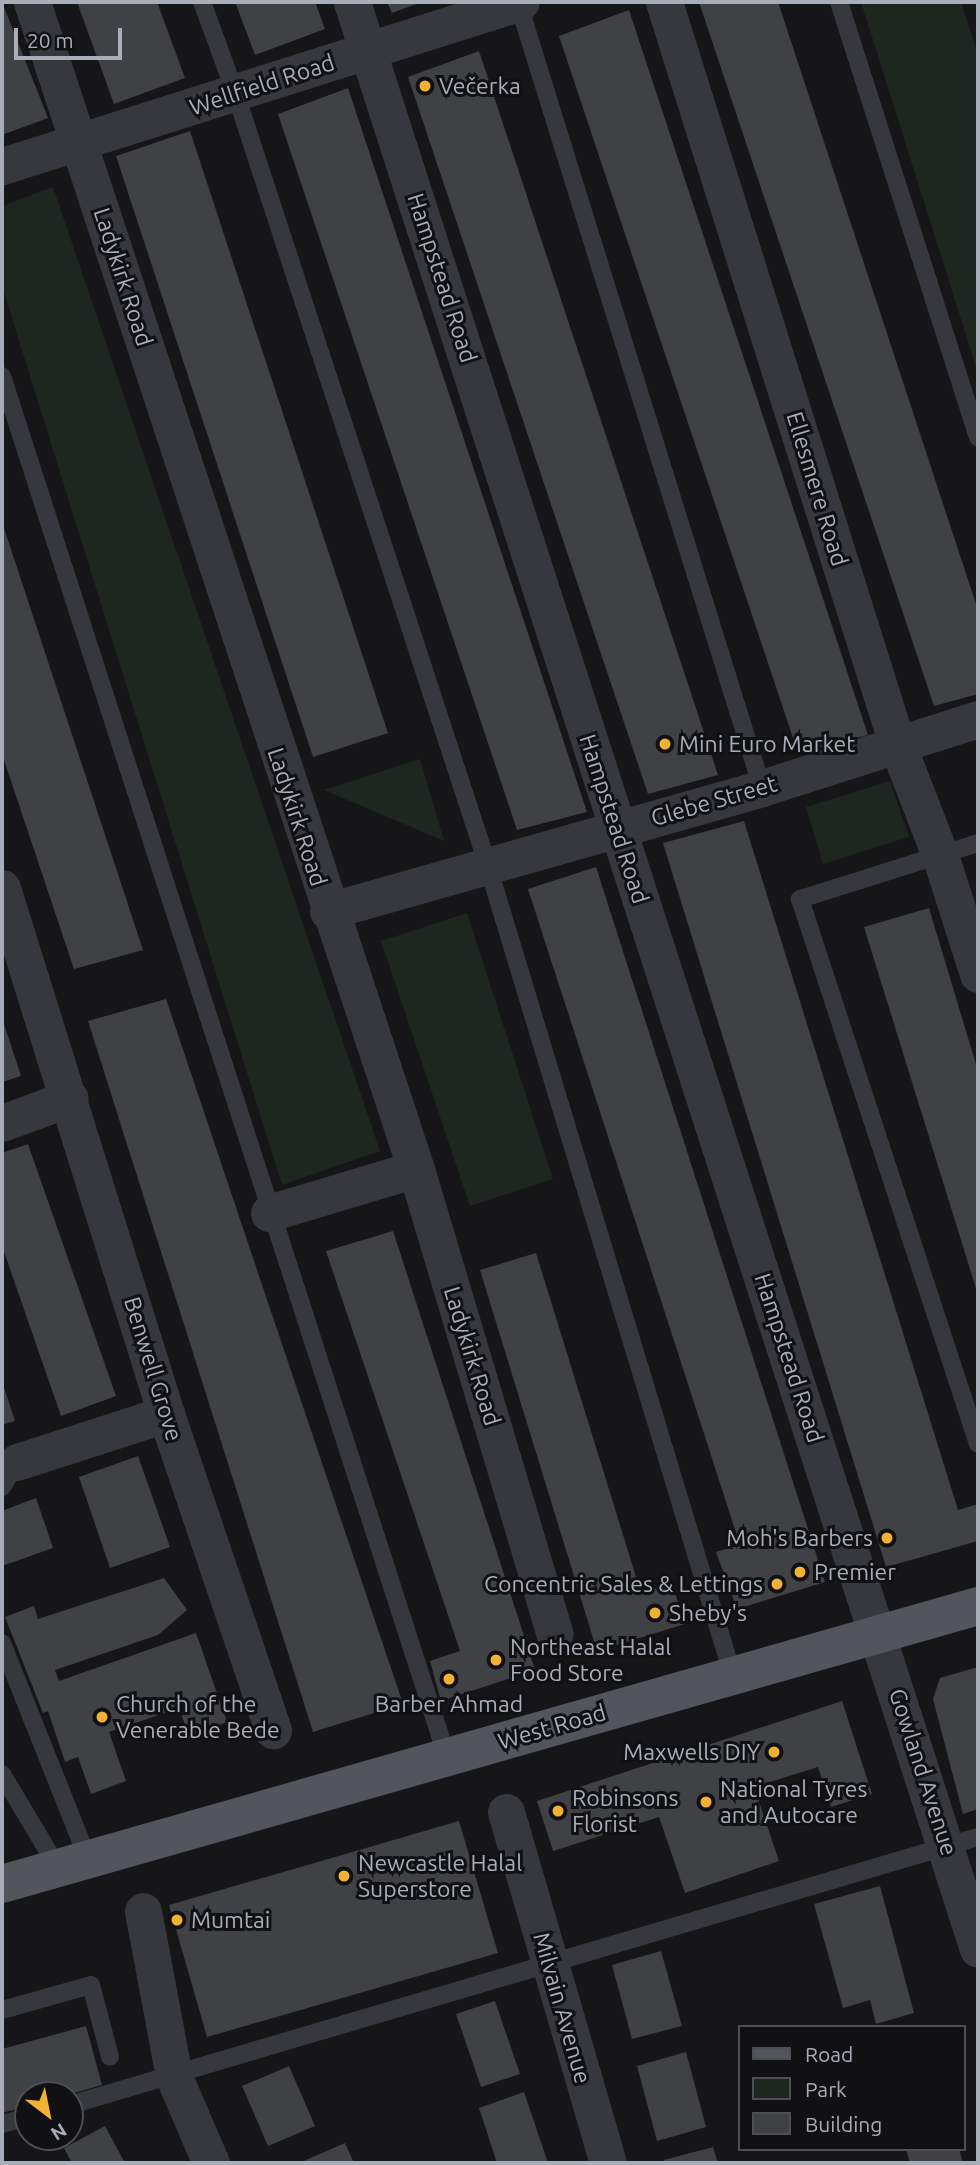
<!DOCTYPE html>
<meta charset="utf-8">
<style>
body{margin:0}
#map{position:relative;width:980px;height:2165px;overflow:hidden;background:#161618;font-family:Ubuntu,sans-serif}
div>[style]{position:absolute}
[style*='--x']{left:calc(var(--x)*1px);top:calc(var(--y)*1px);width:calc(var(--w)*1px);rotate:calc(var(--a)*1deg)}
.green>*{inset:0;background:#1e261f}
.building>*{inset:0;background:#404145}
.service>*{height:18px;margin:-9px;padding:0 9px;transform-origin:9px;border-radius:9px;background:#37383d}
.minor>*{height:37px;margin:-18.5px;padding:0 18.5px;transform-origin:18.5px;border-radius:18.5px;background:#37383d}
.primary>*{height:38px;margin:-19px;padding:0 19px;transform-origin:19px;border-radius:19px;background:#53555c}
.dots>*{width:19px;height:19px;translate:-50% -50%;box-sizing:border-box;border:4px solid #111113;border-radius:50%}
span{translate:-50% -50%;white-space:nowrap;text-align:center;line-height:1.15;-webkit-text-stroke:6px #111113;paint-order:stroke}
.street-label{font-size:23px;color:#a8adb8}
.poi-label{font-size:23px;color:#a8adb8}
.left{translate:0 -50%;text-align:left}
.right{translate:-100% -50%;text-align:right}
.frame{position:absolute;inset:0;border:4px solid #a8adb8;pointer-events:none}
.legend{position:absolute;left:738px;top:2025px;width:228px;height:126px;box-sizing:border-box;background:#111113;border:2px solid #4d4f55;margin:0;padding:9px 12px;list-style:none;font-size:21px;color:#a8adb8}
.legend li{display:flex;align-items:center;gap:14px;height:35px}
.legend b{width:35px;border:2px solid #4d4f55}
.north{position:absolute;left:14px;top:2081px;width:70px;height:70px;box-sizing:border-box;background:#111113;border:2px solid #4d4f55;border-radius:50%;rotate:148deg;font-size:19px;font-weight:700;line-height:28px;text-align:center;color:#a8adb8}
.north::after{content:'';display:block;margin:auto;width:24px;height:32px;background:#f2b134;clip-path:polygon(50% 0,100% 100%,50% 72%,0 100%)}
.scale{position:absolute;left:14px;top:28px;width:108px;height:32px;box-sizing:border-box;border:4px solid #a8adb8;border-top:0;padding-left:9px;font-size:21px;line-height:24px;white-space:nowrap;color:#a8adb8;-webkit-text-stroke:5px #111113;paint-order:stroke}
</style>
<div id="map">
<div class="green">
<div style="clip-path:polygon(861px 2px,961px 2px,978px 55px,978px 373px)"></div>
<div style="clip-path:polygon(53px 187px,380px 1151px,282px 1185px,2px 286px,2px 206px)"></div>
<div style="clip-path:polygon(420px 759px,444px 841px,324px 790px)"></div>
<div style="clip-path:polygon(890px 781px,909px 837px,823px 864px,806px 807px)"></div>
<div style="clip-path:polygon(467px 913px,553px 1179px,470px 1206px,381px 941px)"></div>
</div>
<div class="building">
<div style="clip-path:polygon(2px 2px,48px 118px,2px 135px)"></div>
<div style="clip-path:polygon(77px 2px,157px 2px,185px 78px,114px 104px)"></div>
<div style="clip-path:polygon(235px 2px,315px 2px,325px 29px,255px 55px)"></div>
<div style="clip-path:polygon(387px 2px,422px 2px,392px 13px)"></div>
<div style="clip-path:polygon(699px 2px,778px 2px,978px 610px,978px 694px,934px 706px)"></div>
<div style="clip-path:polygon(629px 10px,868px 735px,798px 753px,559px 36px)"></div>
<div style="clip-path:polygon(479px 51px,718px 775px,648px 794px,408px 77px)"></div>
<div style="clip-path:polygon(348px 88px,587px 812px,517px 830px,278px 114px)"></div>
<div style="clip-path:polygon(190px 131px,388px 733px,313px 757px,116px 156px)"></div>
<div style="clip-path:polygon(2px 522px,143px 950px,74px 969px,2px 754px)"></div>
<div style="clip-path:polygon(744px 821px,958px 1510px,978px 1504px,978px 1541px,886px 1567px,663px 843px)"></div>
<div style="clip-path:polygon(596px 867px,825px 1582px,737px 1609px,716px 1552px,740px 1545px,528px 889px)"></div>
<div style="clip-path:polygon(929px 908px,978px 1071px,978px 1295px,864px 927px)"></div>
<div style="clip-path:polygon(166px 999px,403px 1704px,313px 1732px,88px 1021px)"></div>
<div style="clip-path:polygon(4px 1024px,21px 1076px,2px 1082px,2px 1025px)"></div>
<div style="clip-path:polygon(28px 1144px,116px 1396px,61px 1416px,2px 1246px,2px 1153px)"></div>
<div style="clip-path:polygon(393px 1231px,535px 1670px,441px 1701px,430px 1661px,460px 1651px,326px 1251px)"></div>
<div style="clip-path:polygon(536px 1253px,641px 1593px,672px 1584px,685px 1624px,597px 1651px,480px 1270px)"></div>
<div style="clip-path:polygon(2px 1381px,15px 1421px,2px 1425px)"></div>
<div style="clip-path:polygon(138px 1456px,170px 1547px,110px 1568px,79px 1477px)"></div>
<div style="clip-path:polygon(36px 1498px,53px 1548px,2px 1566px,2px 1511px)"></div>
<div style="clip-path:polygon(164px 1578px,187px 1610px,158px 1635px,55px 1670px,59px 1681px,196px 1633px,227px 1722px,189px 1736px,179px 1708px,109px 1732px,126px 1781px,91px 1794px,78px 1757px,65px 1762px,48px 1711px,43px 1713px,5px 1617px,34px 1606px,38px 1619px)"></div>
<div style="clip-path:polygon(978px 1667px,978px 1809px,963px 1814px,933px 1699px,940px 1678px)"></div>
<div style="clip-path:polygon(842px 1701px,872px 1794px,831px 1807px,818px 1767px,754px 1787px,779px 1861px,685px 1893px,659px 1817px,553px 1851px,537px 1801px)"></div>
<div style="clip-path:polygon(459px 1821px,498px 1953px,207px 2037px,169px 1905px)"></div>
<div style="clip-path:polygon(880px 1886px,914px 2013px,876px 2024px,870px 2000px,843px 2008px,814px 1904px)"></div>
<div style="clip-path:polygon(661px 1951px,682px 2026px,632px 2039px,612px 1965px)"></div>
<div style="clip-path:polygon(495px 2001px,520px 2074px,481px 2087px,456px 2014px)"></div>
<div style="clip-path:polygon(86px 2026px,102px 2085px,67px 2095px,28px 2095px,28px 2106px,2px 2113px,2px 2049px)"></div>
<div style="clip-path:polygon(686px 2052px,706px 2127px,657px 2141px,637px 2066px)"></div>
<div style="clip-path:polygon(289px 2066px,315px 2126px,268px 2146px,242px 2086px)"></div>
<div style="clip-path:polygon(524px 2092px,548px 2163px,497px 2163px,479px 2108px)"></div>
<div style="clip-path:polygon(105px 2126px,125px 2163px,72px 2163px,64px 2148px)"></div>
<div style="clip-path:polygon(345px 2143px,354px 2163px,299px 2163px)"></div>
<div style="clip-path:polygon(713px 2147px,718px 2163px,665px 2163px,664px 2160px)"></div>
<div style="clip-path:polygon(906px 2149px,959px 2149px,963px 2163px,910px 2163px)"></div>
</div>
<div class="service">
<div style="--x:202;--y:2;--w:99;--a:69.9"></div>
<div style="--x:236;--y:95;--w:808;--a:71.9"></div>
<div style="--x:487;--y:863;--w:849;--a:73.17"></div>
<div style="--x:518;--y:2;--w:823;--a:72.75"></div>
<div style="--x:839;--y:2;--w:457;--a:72.3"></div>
<div style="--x:2;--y:376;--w:1451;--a:72.14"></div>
<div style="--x:978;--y:843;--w:187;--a:162.5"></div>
<div style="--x:800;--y:899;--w:573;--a:71.91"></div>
<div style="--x:2;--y:1487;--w:29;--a:-59"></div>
<div style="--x:17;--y:1462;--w:6;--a:-162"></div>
<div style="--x:2;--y:1643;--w:232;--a:68.3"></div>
<div style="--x:2;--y:1774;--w:109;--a:59.2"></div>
<div style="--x:2;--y:2010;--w:92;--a:-15.7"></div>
<div style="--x:91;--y:1985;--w:74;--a:75.2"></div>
<div style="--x:70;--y:2105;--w:947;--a:-16.44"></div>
<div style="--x:2;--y:2124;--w:27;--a:-15"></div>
</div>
<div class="minor">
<div style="--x:32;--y:2;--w:1229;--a:71.79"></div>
<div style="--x:416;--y:1169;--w:485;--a:73.4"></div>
<div style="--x:352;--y:2;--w:2045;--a:72.18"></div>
<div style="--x:664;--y:2;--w:778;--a:72.57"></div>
<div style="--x:897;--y:744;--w:119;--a:68.8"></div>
<div style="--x:940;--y:855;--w:125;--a:72.3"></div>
<div style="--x:2;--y:166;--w:544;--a:-17.54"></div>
<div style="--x:2;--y:888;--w:551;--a:72.68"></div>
<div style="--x:166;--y:1414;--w:334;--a:71.3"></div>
<div style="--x:328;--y:911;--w:451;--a:-15.8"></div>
<div style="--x:762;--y:788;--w:227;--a:-17.7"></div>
<div style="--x:2;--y:1123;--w:72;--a:-20.2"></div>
<div style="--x:269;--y:1213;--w:153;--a:-16.7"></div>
<div style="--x:17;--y:1462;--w:157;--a:-17.9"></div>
<div style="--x:506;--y:1812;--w:366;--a:73.8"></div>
<div style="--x:143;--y:1911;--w:169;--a:79.4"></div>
<div style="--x:174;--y:2077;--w:94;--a:66.7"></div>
</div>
<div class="primary">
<div style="--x:2;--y:1884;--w:1015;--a:-15.9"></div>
</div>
<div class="dots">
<div style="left:425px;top:86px;background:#f2b134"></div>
<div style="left:665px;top:744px;background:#f2b134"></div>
<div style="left:887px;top:1538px;background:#f2b134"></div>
<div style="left:800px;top:1572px;background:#f2b134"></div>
<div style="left:777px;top:1584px;background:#f2b134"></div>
<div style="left:655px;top:1613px;background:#f2b134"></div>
<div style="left:496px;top:1660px;background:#f2b134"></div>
<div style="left:449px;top:1679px;background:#f2b134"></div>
<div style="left:102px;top:1717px;background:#f2b134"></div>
<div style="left:774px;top:1752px;background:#f2b134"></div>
<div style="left:706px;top:1802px;background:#f2b134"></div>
<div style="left:558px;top:1811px;background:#f2b134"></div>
<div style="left:344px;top:1876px;background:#f2b134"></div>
<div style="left:177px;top:1920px;background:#f2b134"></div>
</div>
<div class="street-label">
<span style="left:262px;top:85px;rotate:-18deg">Wellfield Road</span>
<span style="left:123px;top:277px;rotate:72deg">Ladykirk Road</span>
<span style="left:442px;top:278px;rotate:72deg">Hampstead Road</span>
<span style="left:817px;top:489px;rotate:73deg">Ellesmere Road</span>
<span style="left:714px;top:801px;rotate:-16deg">Glebe Street</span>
<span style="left:297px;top:817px;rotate:72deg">Ladykirk Road</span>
<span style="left:614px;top:819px;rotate:72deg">Hampstead Road</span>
<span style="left:472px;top:1356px;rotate:73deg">Ladykirk Road</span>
<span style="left:789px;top:1358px;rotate:72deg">Hampstead Road</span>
<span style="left:153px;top:1369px;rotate:73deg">Benwell Grove</span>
<span style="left:552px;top:1727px;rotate:-16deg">West Road</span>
<span style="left:923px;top:1772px;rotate:72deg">Gowland Avenue</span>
<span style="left:562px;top:2008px;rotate:74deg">Milvain Avenue</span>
</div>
<div class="poi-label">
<span class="left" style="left:439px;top:86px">Večerka</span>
<span class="left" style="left:679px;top:744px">Mini Euro Market</span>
<span class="right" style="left:873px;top:1538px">Moh's Barbers</span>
<span class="left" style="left:814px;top:1572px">Premier</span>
<span class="right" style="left:763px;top:1584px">Concentric Sales &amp; Lettings</span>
<span class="left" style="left:669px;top:1613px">Sheby's</span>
<span class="left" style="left:510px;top:1660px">Northeast Halal<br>Food Store</span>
<span class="left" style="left:116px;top:1717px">Church of the<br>Venerable Bede</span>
<span style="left:449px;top:1704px">Barber Ahmad</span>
<span class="right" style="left:760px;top:1752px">Maxwells DIY</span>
<span class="left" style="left:720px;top:1802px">National Tyres<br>and Autocare</span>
<span class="left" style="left:572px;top:1811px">Robinsons<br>Florist</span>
<span class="left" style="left:358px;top:1876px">Newcastle Halal<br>Superstore</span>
<span class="left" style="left:191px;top:1920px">Mumtai</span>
</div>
<div class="frame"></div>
<ul class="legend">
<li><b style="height:9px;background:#53555c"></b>Road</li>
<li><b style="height:19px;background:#1e261f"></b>Park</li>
<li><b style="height:19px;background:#404145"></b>Building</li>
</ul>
<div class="north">N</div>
<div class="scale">20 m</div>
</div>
